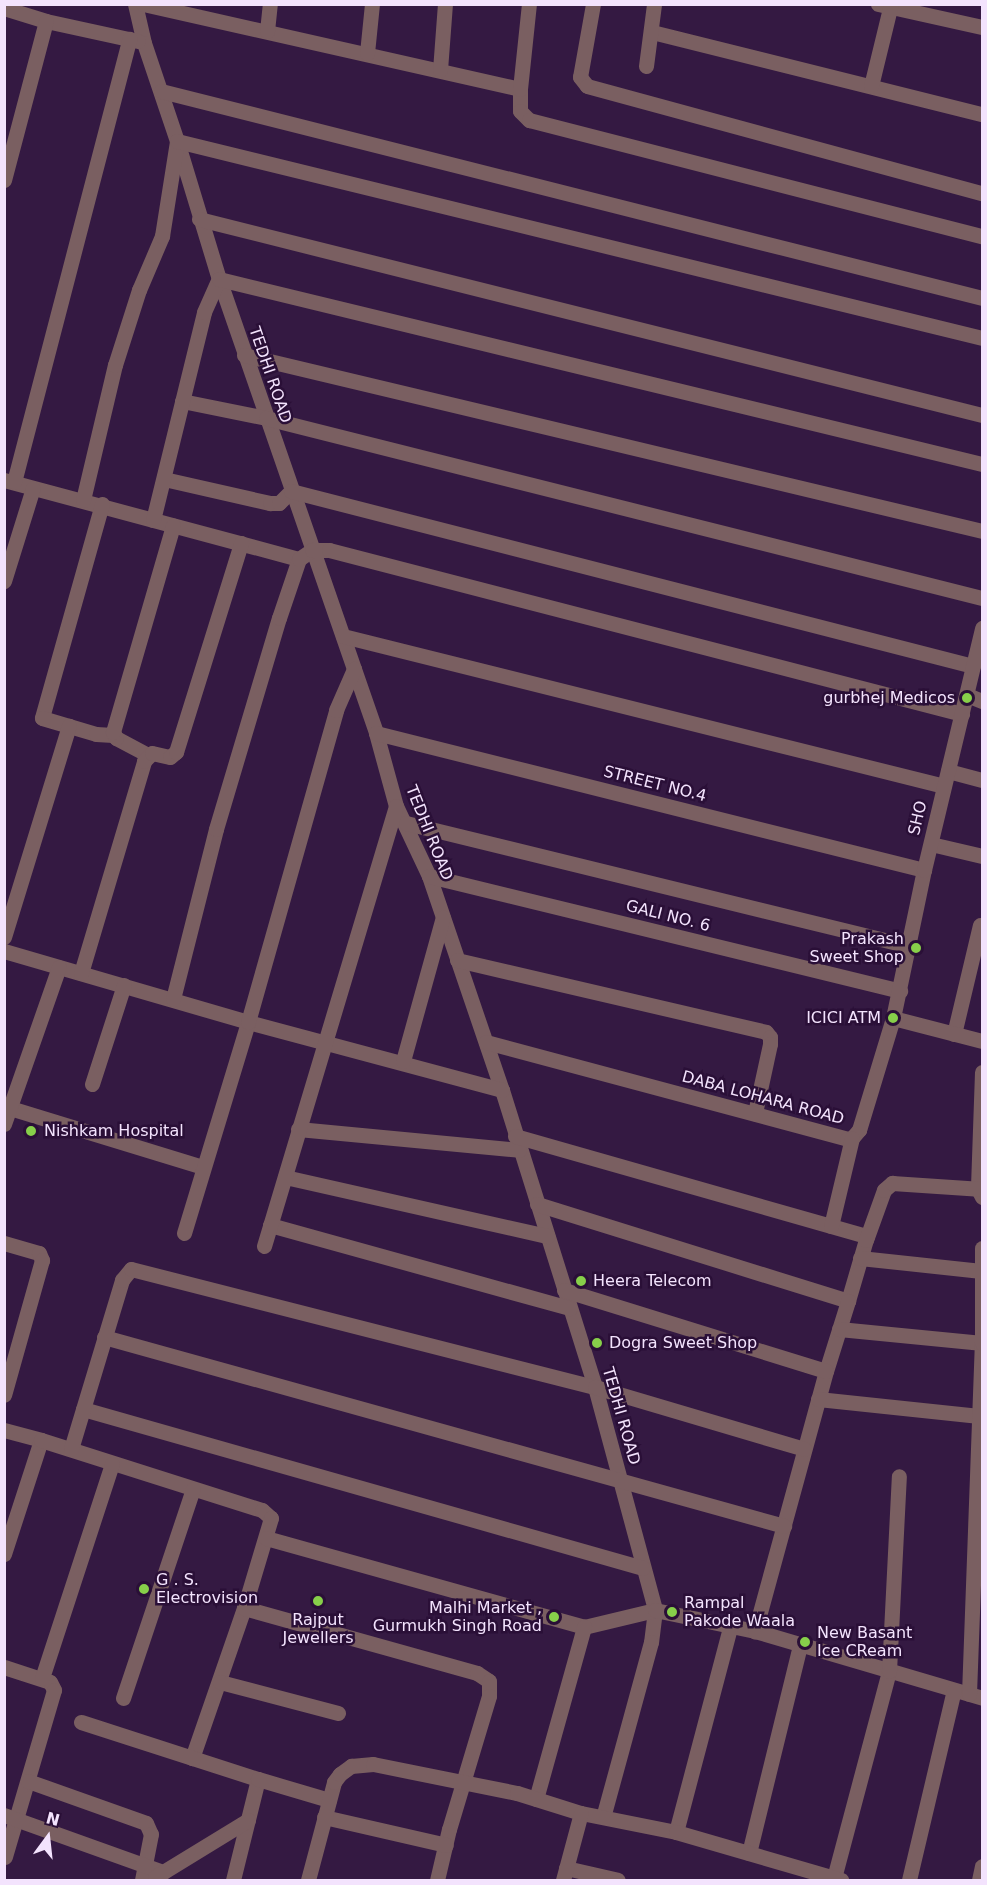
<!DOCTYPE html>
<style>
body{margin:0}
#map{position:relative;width:987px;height:1885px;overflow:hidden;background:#341942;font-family:"DejaVu Sans",sans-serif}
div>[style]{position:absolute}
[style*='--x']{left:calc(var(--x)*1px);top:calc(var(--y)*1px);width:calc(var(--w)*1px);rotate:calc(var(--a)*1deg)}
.minor>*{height:15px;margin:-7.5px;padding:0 7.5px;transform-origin:7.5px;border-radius:7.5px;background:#7a5f61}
.dots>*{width:16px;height:16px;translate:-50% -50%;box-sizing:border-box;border:3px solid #2a0f37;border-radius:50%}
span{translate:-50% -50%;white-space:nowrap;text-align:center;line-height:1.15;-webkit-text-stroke:5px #2a0f37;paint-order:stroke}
.street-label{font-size:16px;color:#f3e3fd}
.poi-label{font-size:16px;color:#f3e3fd}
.right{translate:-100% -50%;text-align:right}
.left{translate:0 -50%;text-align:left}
.frame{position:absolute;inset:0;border:6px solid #f3e3fd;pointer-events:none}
.north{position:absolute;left:18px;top:1807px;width:60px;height:60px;-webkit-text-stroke:4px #2a0f37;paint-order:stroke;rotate:15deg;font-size:16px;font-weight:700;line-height:24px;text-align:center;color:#f3e3fd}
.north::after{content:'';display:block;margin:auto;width:21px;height:27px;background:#f3e3fd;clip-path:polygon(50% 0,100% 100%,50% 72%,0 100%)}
</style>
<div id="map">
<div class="minor">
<div style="--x:135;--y:4;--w:40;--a:77"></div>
<div style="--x:144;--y:43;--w:103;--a:71.4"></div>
<div style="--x:177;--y:141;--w:144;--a:73.1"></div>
<div style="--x:219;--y:279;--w:480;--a:70.9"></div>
<div style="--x:376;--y:733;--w:76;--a:74.7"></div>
<div style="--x:396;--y:806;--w:77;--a:64.8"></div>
<div style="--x:429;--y:876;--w:226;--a:71.2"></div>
<div style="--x:502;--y:1090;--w:311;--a:72.6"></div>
<div style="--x:595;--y:1387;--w:231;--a:74.9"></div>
<div style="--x:655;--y:1610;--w:32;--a:97"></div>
<div style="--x:651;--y:1642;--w:181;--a:105.3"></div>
<div style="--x:143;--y:4;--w:386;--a:12.7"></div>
<div style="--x:520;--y:89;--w:22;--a:90"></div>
<div style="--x:520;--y:111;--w:13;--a:45"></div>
<div style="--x:529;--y:120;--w:468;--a:14.4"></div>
<div style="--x:593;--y:4;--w:74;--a:100.1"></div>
<div style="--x:580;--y:77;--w:11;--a:52"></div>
<div style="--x:587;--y:86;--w:409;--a:15.2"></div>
<div style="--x:878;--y:4;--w:107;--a:12.5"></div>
<div style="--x:4;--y:8;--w:44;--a:17.2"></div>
<div style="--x:46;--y:21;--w:94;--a:12.3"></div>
<div style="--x:267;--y:31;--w:27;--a:-84"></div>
<div style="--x:652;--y:32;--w:340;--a:14"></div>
<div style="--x:367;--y:53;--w:49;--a:-84.2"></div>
<div style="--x:646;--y:66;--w:63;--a:-82.6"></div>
<div style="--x:440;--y:70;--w:66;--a:-85.7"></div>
<div style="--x:871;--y:86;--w:84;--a:-76.3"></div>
<div style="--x:520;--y:89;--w:85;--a:-84"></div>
<div style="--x:161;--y:91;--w:847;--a:14.15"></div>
<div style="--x:4;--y:180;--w:164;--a:-75.2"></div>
<div style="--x:199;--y:219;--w:807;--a:14.05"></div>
<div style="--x:244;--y:355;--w:759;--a:13.41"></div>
<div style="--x:182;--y:401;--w:86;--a:11.4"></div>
<div style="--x:266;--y:418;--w:738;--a:14.11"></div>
<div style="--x:164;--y:479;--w:109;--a:12.8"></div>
<div style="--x:270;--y:503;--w:9;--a:0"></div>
<div style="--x:279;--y:503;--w:17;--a:-45"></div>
<div style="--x:291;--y:491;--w:704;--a:14.39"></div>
<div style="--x:4;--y:480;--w:305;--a:15"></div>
<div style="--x:14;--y:482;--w:458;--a:-75.4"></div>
<div style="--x:83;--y:500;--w:139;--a:-76.7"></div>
<div style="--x:115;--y:365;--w:79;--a:-72.3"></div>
<div style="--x:139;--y:290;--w:59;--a:-66.9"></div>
<div style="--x:162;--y:236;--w:96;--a:-81"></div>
<div style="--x:177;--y:141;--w:829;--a:13.75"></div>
<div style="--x:102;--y:504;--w:222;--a:105.7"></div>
<div style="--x:42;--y:718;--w:56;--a:16.5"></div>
<div style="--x:96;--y:734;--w:17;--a:3"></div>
<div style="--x:153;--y:520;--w:214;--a:-76.2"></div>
<div style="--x:204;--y:312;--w:36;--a:-66"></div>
<div style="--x:219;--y:279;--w:785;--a:13.63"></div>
<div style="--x:4;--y:581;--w:97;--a:-72.7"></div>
<div style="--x:343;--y:636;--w:619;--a:14.01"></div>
<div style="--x:967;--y:695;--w:16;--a:22"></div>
<div style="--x:376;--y:733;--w:565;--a:14.04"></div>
<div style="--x:148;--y:755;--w:36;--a:-152"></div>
<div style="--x:116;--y:738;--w:7;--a:-117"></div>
<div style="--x:113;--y:732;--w:215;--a:-73.8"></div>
<div style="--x:948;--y:771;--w:35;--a:15"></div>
<div style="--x:406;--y:823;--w:518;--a:13.74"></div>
<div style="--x:931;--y:844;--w:52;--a:13.2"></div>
<div style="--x:429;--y:876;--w:485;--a:13.7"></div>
<div style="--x:4;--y:937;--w:221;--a:-72.9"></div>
<div style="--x:4;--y:951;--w:254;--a:16.2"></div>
<div style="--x:248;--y:1022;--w:263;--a:15"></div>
<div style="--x:457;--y:960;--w:317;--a:13.1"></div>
<div style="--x:766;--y:1032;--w:6;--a:51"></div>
<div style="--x:770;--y:1037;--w:7;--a:90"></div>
<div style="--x:770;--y:1044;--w:71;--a:102.3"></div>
<div style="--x:81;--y:973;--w:221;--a:-73.4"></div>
<div style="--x:144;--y:761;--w:11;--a:-45"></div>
<div style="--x:152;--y:753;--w:18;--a:13"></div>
<div style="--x:170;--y:757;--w:8;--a:-40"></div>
<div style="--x:176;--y:752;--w:219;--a:-72.7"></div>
<div style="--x:173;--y:999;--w:175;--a:-75.8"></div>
<div style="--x:216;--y:829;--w:220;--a:-73.4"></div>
<div style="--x:279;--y:618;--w:62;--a:-71.3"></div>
<div style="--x:299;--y:559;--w:16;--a:-35"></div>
<div style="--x:312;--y:550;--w:17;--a:0"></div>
<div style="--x:329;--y:550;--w:654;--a:14.53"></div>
<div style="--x:893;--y:1018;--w:151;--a:-78.2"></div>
<div style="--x:924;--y:870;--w:249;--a:-76.5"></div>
<div style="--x:954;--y:1034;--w:112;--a:-76.6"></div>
<div style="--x:486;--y:1042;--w:374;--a:15"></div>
<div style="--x:847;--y:1139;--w:5;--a:-11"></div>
<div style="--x:852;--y:1138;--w:11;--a:-49"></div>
<div style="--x:859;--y:1130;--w:117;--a:-73.1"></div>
<div style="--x:893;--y:1018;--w:92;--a:14.5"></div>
<div style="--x:403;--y:1061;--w:149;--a:-74.5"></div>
<div style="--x:982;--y:1072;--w:117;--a:92"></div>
<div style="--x:978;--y:1189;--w:9;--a:63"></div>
<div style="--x:92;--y:1084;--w:104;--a:-72.1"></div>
<div style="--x:10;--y:1108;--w:202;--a:17"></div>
<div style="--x:4;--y:1124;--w:166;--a:-70.7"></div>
<div style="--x:298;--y:1129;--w:222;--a:5.4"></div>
<div style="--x:515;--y:1136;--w:366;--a:15.9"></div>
<div style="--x:867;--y:1236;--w:68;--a:106.3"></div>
<div style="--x:285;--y:1177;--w:269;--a:12.7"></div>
<div style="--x:537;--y:1204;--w:326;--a:17.3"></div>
<div style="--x:848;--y:1301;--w:73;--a:107.4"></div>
<div style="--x:826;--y:1371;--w:270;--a:105.3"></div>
<div style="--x:270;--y:1225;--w:311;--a:15.5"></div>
<div style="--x:831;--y:1226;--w:90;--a:-76.6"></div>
<div style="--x:184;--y:1233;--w:220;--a:-73.1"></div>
<div style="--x:248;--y:1022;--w:324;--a:-74.2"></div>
<div style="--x:336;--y:710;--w:45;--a:-66.3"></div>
<div style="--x:866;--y:1240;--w:53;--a:-70.2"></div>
<div style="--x:884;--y:1190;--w:11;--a:-41"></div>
<div style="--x:892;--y:1183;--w:90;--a:3.8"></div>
<div style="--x:4;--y:1243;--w:36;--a:16"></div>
<div style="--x:39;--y:1253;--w:8;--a:67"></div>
<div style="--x:42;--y:1260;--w:140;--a:105.7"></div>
<div style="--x:264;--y:1246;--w:459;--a:-73.3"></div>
<div style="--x:860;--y:1258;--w:122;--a:6.1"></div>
<div style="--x:564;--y:1290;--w:274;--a:17.2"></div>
<div style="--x:839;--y:1329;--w:144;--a:5.6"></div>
<div style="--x:104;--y:1337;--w:706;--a:15.53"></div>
<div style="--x:818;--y:1399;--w:162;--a:6"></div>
<div style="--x:83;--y:1409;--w:582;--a:15.85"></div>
<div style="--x:4;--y:1430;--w:38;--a:15"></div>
<div style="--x:41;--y:1440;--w:120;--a:108"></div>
<div style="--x:41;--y:1440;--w:232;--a:17.6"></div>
<div style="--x:262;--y:1510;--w:12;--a:42"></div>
<div style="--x:271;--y:1518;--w:94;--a:106.7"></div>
<div style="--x:244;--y:1608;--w:159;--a:109.1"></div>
<div style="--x:71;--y:1449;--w:177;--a:-73.2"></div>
<div style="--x:122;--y:1280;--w:14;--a:-51"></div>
<div style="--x:131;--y:1269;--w:479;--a:14.3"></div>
<div style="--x:595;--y:1387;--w:218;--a:16.5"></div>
<div style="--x:266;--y:1538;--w:330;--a:15.6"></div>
<div style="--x:584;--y:1627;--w:73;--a:-13.5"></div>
<div style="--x:655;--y:1610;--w:102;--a:11.9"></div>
<div style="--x:755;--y:1631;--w:237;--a:16.4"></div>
<div style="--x:244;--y:1608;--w:242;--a:15.6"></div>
<div style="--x:477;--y:1673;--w:14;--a:34"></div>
<div style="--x:489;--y:1681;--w:15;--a:90"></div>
<div style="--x:489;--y:1696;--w:139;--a:106.7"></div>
<div style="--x:449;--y:1829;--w:52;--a:103.2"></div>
<div style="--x:4;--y:1667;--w:48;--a:18.1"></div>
<div style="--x:50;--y:1682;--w:9;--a:63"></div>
<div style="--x:54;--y:1690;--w:174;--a:106.4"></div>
<div style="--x:42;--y:1678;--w:225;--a:-71.9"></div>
<div style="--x:220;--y:1682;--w:122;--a:14.7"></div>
<div style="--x:969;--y:1694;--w:351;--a:-87.9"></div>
<div style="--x:982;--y:1343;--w:95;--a:-90"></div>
<div style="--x:123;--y:1698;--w:220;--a:-71.5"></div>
<div style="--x:81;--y:1722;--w:186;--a:17.9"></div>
<div style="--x:258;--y:1779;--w:104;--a:103.9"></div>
<div style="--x:258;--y:1779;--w:74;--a:16.5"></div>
<div style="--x:28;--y:1781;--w:125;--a:19.6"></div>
<div style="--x:146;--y:1823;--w:12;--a:66"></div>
<div style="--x:151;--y:1834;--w:47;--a:101.1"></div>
<div style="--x:536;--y:1799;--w:179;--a:-74.4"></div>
<div style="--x:4;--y:1815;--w:169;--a:19.7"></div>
<div style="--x:324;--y:1817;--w:125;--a:12.9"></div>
<div style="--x:676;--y:1832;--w:212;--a:-75.2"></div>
<div style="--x:749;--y:1853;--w:213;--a:-76.2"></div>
<div style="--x:566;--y:1868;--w:53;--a:13"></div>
<div style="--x:155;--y:1877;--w:109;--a:-31.5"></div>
<div style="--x:834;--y:1878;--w:214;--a:-75.1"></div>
<div style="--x:889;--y:1671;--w:195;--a:-87.1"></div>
<div style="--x:308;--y:1880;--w:101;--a:-75.1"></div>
<div style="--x:334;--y:1782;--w:10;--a:-53"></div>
<div style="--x:340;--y:1774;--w:14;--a:-36"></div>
<div style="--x:351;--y:1766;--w:22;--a:-5"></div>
<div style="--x:373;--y:1764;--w:147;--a:11.4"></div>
<div style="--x:517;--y:1793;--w:67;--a:17.4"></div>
<div style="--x:581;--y:1813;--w:97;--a:11.3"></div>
<div style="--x:676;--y:1832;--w:172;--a:16.2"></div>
<div style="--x:563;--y:1880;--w:69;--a:-75"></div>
<div style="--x:909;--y:1880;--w:195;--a:-76.7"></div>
<div style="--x:979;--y:1880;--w:14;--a:-78"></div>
</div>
<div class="dots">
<div style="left:967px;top:698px;background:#87cf4a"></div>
<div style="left:916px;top:948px;background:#87cf4a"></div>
<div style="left:893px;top:1018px;background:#87cf4a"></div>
<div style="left:31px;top:1131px;background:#87cf4a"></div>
<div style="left:581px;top:1281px;background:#87cf4a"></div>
<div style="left:597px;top:1343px;background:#87cf4a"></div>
<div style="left:144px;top:1589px;background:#87cf4a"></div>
<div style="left:318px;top:1601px;background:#87cf4a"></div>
<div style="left:672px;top:1612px;background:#87cf4a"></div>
<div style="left:554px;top:1617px;background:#87cf4a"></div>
<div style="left:805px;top:1642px;background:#87cf4a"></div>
</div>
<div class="street-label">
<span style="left:270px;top:375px;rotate:71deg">TEDHI ROAD</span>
<span style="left:655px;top:784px;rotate:14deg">STREET NO.4</span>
<span style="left:918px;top:818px;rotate:-77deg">SHO</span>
<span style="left:429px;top:833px;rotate:68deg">TEDHI ROAD</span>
<span style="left:668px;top:916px;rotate:14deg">GALI NO. 6</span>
<span style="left:763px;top:1098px;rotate:15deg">DABA LOHARA ROAD</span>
<span style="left:621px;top:1416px;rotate:74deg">TEDHI ROAD</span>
</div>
<div class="poi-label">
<span class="right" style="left:955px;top:698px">gurbhej Medicos</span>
<span class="right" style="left:904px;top:948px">Prakash<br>Sweet Shop</span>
<span class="right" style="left:881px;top:1018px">ICICI ATM</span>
<span class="left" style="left:44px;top:1131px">Nishkam Hospital</span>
<span class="left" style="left:593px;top:1281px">Heera Telecom</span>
<span class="left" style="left:609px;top:1343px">Dogra Sweet Shop</span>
<span class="left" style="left:156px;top:1589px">G . S.<br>Electrovision</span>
<span class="left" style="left:684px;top:1612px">Rampal<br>Pakode Waala</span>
<span class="right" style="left:542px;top:1617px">Malhi Market ,<br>Gurmukh Singh Road</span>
<span style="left:318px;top:1629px">Rajput<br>Jewellers</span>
<span class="left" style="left:817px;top:1642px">New Basant<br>Ice CReam</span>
</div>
<div class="frame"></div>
<div class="north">N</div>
</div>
